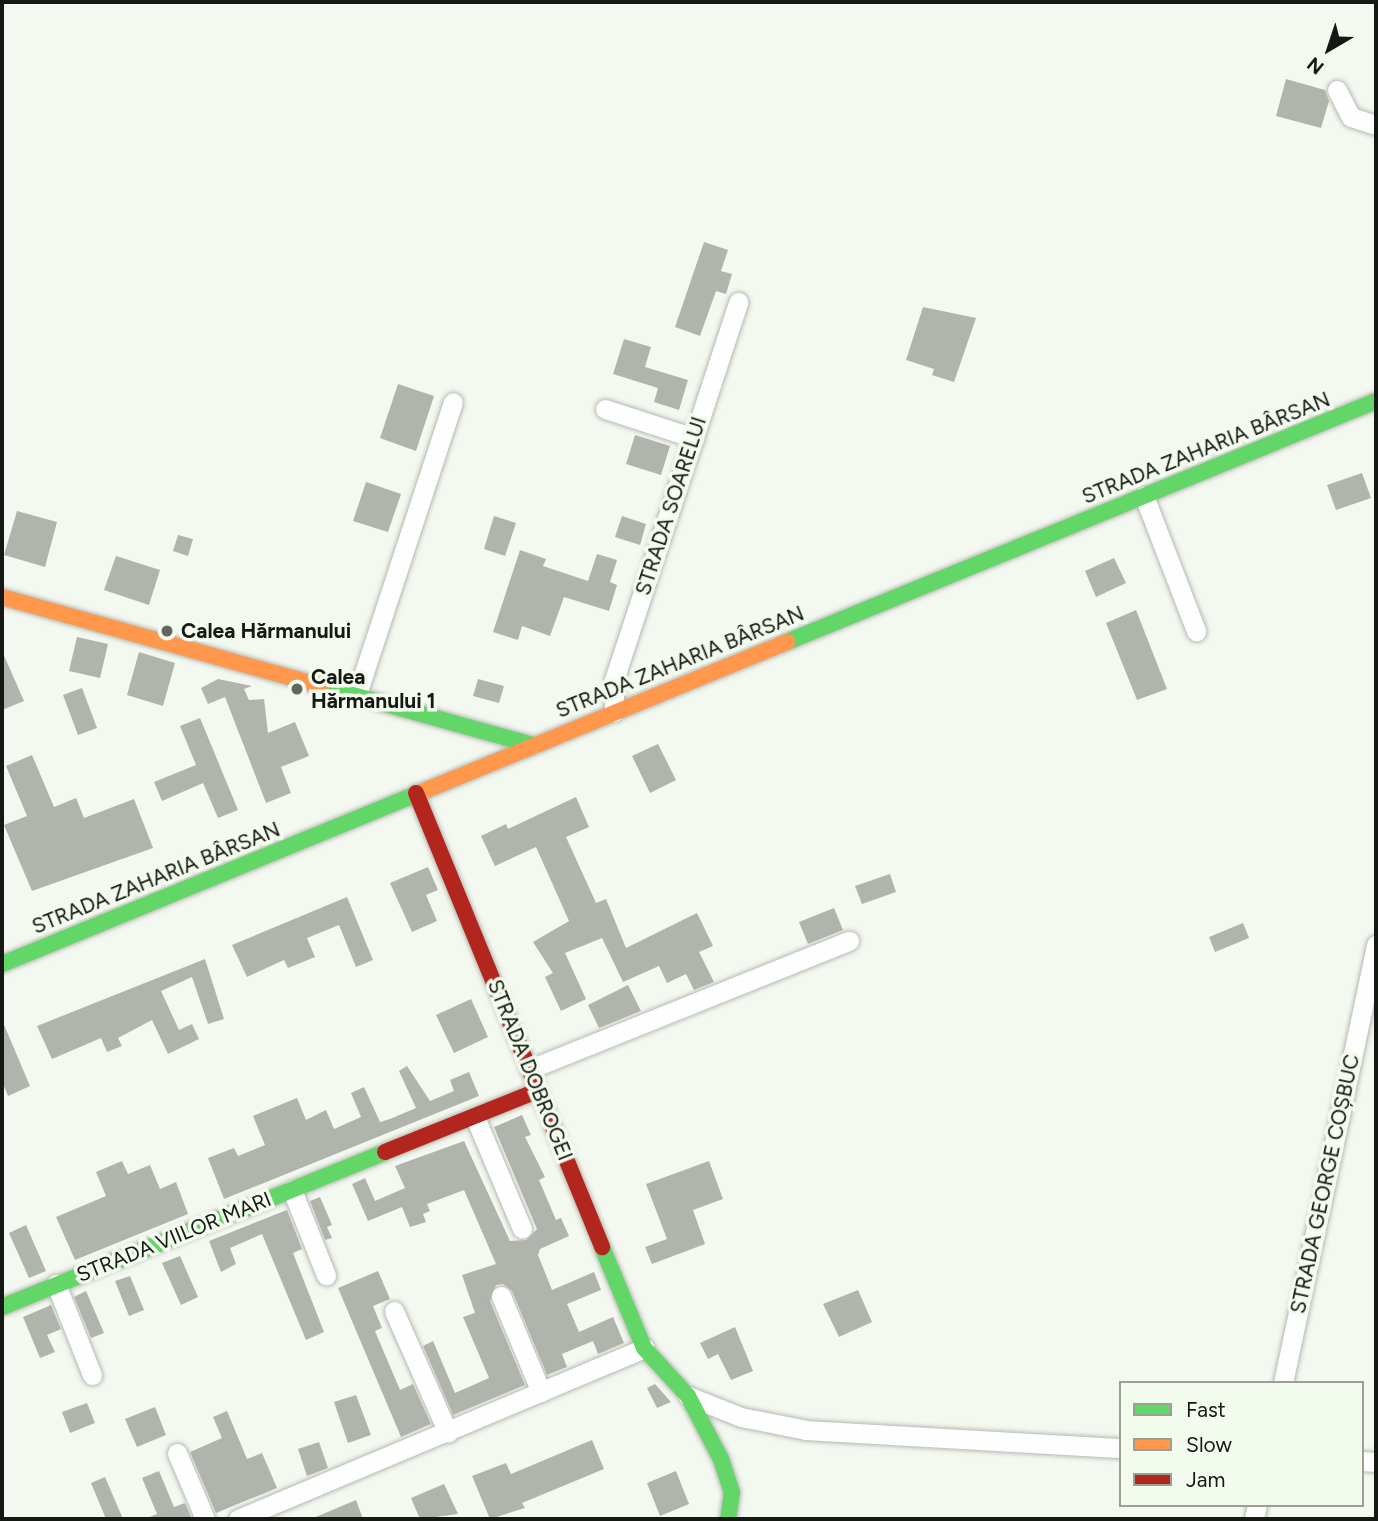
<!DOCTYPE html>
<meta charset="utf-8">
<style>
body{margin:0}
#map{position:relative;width:1378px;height:1521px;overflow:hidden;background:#f3f8f0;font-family:Figtree,sans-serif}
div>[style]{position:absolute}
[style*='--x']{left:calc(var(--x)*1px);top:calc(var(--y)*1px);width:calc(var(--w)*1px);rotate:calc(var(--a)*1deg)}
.building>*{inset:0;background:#b0b4ad}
.roads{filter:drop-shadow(0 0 2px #b5b9b2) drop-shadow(0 0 2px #b5b9b2)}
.street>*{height:19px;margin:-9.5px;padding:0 9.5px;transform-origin:9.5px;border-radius:9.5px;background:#fdfefd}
.fast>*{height:16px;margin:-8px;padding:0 8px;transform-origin:8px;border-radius:8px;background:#63d668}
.slow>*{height:16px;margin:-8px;padding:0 8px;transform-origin:8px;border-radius:8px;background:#ff974d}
.jam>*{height:16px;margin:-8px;padding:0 8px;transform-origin:8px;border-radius:8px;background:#b3261e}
.dots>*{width:19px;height:19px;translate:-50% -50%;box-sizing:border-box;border:4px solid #f2fbed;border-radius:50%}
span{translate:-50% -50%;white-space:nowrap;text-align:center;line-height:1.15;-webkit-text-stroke:7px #f2fbed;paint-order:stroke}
.street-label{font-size:21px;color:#151813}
.poi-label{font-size:21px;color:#151813;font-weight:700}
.left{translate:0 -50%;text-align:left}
.frame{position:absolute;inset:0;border:4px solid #151813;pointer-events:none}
.legend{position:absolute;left:1119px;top:1381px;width:245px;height:126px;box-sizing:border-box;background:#f2fbed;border:2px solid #9aa096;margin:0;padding:9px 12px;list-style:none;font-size:21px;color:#151813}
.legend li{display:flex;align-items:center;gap:14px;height:35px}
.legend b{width:35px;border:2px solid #9aa096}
.north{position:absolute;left:1294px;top:14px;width:70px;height:70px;-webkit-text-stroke:5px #f2fbed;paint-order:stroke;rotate:219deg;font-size:19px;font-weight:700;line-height:28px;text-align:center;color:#151813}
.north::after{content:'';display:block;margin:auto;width:24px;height:32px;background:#151813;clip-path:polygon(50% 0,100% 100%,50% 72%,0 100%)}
</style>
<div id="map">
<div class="building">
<div style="clip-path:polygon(1286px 79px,1325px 90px,1329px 101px,1321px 128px,1276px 116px)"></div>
<div style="clip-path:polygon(704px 242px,728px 250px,721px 271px,732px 274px,726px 294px,716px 291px,700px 336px,675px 327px)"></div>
<div style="clip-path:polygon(923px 307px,976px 318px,954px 382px,932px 375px,934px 369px,906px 360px)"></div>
<div style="clip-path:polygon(624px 339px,651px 347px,645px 367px,688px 380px,679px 410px,654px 402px,658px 388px,613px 374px)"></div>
<div style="clip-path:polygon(398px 384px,434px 396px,416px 451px,380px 438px)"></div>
<div style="clip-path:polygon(635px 435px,670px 446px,661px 475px,626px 464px)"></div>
<div style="clip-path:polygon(1362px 473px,1371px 498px,1336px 510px,1327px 485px)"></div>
<div style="clip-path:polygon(366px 482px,401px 494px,388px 532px,353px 521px)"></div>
<div style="clip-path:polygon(17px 511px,57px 522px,45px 567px,4px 555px)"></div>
<div style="clip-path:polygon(494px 516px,516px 523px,505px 556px,484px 549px)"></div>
<div style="clip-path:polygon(622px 516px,646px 524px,640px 545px,615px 537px)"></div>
<div style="clip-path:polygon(178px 535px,193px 539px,188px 556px,173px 551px)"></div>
<div style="clip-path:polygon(520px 550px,546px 559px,543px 566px,588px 581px,597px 554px,617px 560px,610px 582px,617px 585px,609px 611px,564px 597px,550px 636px,522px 626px,518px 640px,493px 632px)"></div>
<div style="clip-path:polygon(116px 556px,160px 570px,149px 605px,104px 590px)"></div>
<div style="clip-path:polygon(1114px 558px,1126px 583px,1096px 597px,1085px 571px)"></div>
<div style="clip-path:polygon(1136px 610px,1167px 689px,1137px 700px,1106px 623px)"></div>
<div style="clip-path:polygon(77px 637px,108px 644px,100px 678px,69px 671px)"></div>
<div style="clip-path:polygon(2px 651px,24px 701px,2px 710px)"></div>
<div style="clip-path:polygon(139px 652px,175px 663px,163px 706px,127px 695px)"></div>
<div style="clip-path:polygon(218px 679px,252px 686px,244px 689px,249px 700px,264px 699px,268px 733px,295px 722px,309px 756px,281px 767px,291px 793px,266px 803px,225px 697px,208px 704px,201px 688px)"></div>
<div style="clip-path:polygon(478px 679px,504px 686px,499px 703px,473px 696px)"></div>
<div style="clip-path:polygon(82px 688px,97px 728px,78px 735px,63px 695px)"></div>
<div style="clip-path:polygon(200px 718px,238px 810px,218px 818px,203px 783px,162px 801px,154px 782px,196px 765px,180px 726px)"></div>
<div style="clip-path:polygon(658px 744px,676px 780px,650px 793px,632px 756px)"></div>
<div style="clip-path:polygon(32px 755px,54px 807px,76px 798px,84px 818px,134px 799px,153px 848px,32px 891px,4px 825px,27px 816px,6px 766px)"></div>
<div style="clip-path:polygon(576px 797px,589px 827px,566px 837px,596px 903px,606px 899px,626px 948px,697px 913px,713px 946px,699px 952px,714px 982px,694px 990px,686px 974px,667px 983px,659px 966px,623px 982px,602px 938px,565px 953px,586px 999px,561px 1011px,545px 977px,553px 973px,533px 942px,569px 921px,536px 847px,495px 866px,481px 836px,506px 824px,508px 829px)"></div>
<div style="clip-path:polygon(428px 867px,438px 890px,426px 895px,437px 921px,412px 932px,390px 883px)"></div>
<div style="clip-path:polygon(890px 874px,896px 892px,862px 904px,855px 886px)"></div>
<div style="clip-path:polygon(347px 897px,373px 960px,356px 967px,339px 925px,307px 938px,315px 957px,288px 968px,284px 960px,247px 977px,232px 945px)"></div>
<div style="clip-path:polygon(834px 908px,843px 930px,808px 944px,799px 922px)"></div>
<div style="clip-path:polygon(1243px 923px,1249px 938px,1215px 952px,1209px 937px)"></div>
<div style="clip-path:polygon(205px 959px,224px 1019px,208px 1024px,192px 977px,161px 991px,179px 1030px,192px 1024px,199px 1039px,168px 1054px,152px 1020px,118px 1038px,122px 1046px,107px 1052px,101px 1038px,52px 1059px,37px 1026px)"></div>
<div style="clip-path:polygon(628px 985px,641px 1011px,599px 1028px,588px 1005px)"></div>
<div style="clip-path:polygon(471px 999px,488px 1037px,454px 1053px,436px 1015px)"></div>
<div style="clip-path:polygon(2px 1020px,30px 1086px,8px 1096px,2px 1081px)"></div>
<div style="clip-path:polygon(407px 1066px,430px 1101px,454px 1091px,450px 1080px,469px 1072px,479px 1096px,224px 1199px,208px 1158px,234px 1148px,238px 1156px,265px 1145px,253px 1116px,297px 1098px,306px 1120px,326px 1110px,334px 1129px,361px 1117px,351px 1093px,364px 1087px,380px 1122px,390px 1119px,416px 1108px,399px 1071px)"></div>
<div style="clip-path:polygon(522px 1115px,531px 1135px,525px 1137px,545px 1177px,539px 1180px,556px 1220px,561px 1218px,569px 1236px,540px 1249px,538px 1255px,552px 1290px,594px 1272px,601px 1290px,567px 1304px,579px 1332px,613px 1317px,624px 1343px,598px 1354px,593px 1341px,562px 1354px,567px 1367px,547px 1375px,512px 1291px,503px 1284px,496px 1285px,490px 1301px,525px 1385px,453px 1415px,423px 1346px,433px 1341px,455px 1393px,489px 1378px,463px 1317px,475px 1313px,462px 1275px,496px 1264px,464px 1190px,427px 1204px,430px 1211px,423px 1214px,426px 1222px,410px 1227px,402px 1207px,368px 1221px,352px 1184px,365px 1178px,375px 1201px,405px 1188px,395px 1166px,464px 1141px,510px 1241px,526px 1240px,537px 1229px,494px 1127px)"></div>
<div style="clip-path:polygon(122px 1161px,128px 1174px,150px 1165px,160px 1189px,176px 1182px,188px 1214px,75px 1260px,56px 1217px,106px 1196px,96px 1172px)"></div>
<div style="clip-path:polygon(709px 1161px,723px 1199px,693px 1210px,705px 1244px,652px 1264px,645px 1247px,667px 1239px,646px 1184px)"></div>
<div style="clip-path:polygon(320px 1197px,332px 1225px,327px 1227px,332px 1238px,325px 1240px,310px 1201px)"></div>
<div style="clip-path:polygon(287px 1210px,302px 1249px,293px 1253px,324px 1332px,306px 1340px,262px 1234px,230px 1248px,236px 1264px,221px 1272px,209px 1241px)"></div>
<div style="clip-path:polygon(26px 1225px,46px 1271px,29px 1278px,9px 1233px)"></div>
<div style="clip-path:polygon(180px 1256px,198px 1297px,181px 1305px,162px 1263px)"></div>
<div style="clip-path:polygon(378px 1271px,390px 1299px,373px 1306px,382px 1328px,375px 1331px,400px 1390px,413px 1384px,431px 1424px,401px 1437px,338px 1288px)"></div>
<div style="clip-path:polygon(130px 1276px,144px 1310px,129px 1316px,115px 1281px)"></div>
<div style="clip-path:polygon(858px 1290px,872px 1322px,839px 1337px,823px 1304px)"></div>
<div style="clip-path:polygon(86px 1291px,104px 1333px,91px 1338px,74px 1297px)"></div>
<div style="clip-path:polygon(51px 1305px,61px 1329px,47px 1335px,55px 1352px,40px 1358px,23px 1317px)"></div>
<div style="clip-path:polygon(735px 1327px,753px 1371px,731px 1380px,718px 1354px,708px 1359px,700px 1343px)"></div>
<div style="clip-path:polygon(655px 1384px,671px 1402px,657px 1408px,647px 1388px)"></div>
<div style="clip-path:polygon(356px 1395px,371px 1435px,348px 1443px,334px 1402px)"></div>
<div style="clip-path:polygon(87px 1403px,95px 1423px,70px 1433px,62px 1412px)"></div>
<div style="clip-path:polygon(155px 1407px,166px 1435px,137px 1447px,125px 1419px)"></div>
<div style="clip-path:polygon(227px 1411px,247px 1459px,262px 1453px,277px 1488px,216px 1513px,190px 1452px,222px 1438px,213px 1417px)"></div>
<div style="clip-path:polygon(592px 1440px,604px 1469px,522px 1503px,525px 1508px,490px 1519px,472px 1476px,506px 1463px,511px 1474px)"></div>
<div style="clip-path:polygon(319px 1442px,328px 1468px,307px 1476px,298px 1449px)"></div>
<div style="clip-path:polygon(159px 1471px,174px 1507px,185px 1503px,192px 1519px,145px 1519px,157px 1514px,142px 1478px)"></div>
<div style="clip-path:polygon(676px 1471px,689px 1504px,660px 1516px,647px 1483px)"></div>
<div style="clip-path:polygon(105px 1477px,123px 1519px,106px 1519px,91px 1483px)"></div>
<div style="clip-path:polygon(444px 1484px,458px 1514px,420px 1519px,411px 1498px)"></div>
<div style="clip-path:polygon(356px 1500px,363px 1519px,311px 1519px)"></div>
</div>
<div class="roads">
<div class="street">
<div style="--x:1337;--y:90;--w:30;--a:63"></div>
<div style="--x:1351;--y:117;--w:26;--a:18"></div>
<div style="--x:605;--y:409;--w:94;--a:18"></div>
<div style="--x:1144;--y:496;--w:145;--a:68.9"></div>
<div style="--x:357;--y:694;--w:307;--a:-71.8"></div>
<div style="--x:614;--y:712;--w:32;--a:-90"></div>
<div style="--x:614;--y:680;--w:398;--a:-71.8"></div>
<div style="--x:530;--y:1069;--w:344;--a:-21.9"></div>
<div style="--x:475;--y:1117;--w:121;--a:67.2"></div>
<div style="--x:292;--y:1190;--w:92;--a:68.2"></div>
<div style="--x:56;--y:1284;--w:98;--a:68.4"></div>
<div style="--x:501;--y:1296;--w:104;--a:67.4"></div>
<div style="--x:394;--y:1311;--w:133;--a:66.1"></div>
<div style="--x:1283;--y:1383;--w:448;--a:-78"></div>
<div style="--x:688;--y:1396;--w:57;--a:21.6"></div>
<div style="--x:741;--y:1417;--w:66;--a:11.3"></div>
<div style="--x:806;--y:1430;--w:316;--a:3.3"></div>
<div style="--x:177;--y:1453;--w:72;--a:67"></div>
<div style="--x:1362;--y:1461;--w:14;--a:4"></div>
<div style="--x:238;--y:1519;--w:441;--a:-22.8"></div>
<div style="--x:1254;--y:1519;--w:14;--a:-78"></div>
</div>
<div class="fast">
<div style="--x:787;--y:642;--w:636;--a:-22.25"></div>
<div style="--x:321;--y:686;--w:220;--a:15.6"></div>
<div style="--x:2;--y:964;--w:451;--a:-22.3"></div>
<div style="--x:602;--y:1247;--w:109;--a:67.4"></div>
<div style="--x:644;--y:1348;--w:65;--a:47.5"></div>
<div style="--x:688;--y:1396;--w:71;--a:62.4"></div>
<div style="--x:721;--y:1459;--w:35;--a:72"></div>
<div style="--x:732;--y:1492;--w:27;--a:98"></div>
<div style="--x:2;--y:1307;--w:413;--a:-22"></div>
</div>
<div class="slow">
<div style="--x:2;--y:597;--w:331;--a:15.6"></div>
<div style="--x:419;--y:793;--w:398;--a:-22.3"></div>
</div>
<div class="jam">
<div style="--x:416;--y:793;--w:491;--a:67.7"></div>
<div style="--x:385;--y:1152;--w:166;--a:-21.9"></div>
</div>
</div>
<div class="dots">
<div style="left:167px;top:631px;background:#636660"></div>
<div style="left:297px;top:689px;background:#636660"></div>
</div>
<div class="street-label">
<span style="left:1206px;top:448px;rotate:-22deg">STRADA ZAHARIA BÂRSAN</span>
<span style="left:671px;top:506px;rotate:-72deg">STRADA SOARELUI</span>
<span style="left:680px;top:662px;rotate:-22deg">STRADA ZAHARIA BÂRSAN</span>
<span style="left:156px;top:878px;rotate:-22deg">STRADA ZAHARIA BÂRSAN</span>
<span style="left:530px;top:1070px;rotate:68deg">STRADA DOBROGEI</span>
<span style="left:1325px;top:1184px;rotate:-78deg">STRADA GEORGE COȘBUC</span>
<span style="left:174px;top:1237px;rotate:-22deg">STRADA VIILOR MARI</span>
</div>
<div class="poi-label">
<span class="left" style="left:181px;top:631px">Calea Hărmanului</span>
<span class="left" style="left:311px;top:689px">Calea<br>Hărmanului 1</span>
</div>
<div class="frame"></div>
<ul class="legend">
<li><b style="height:9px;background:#63d668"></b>Fast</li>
<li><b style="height:9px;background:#ff974d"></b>Slow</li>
<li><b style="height:9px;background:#b3261e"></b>Jam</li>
</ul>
<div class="north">N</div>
</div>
